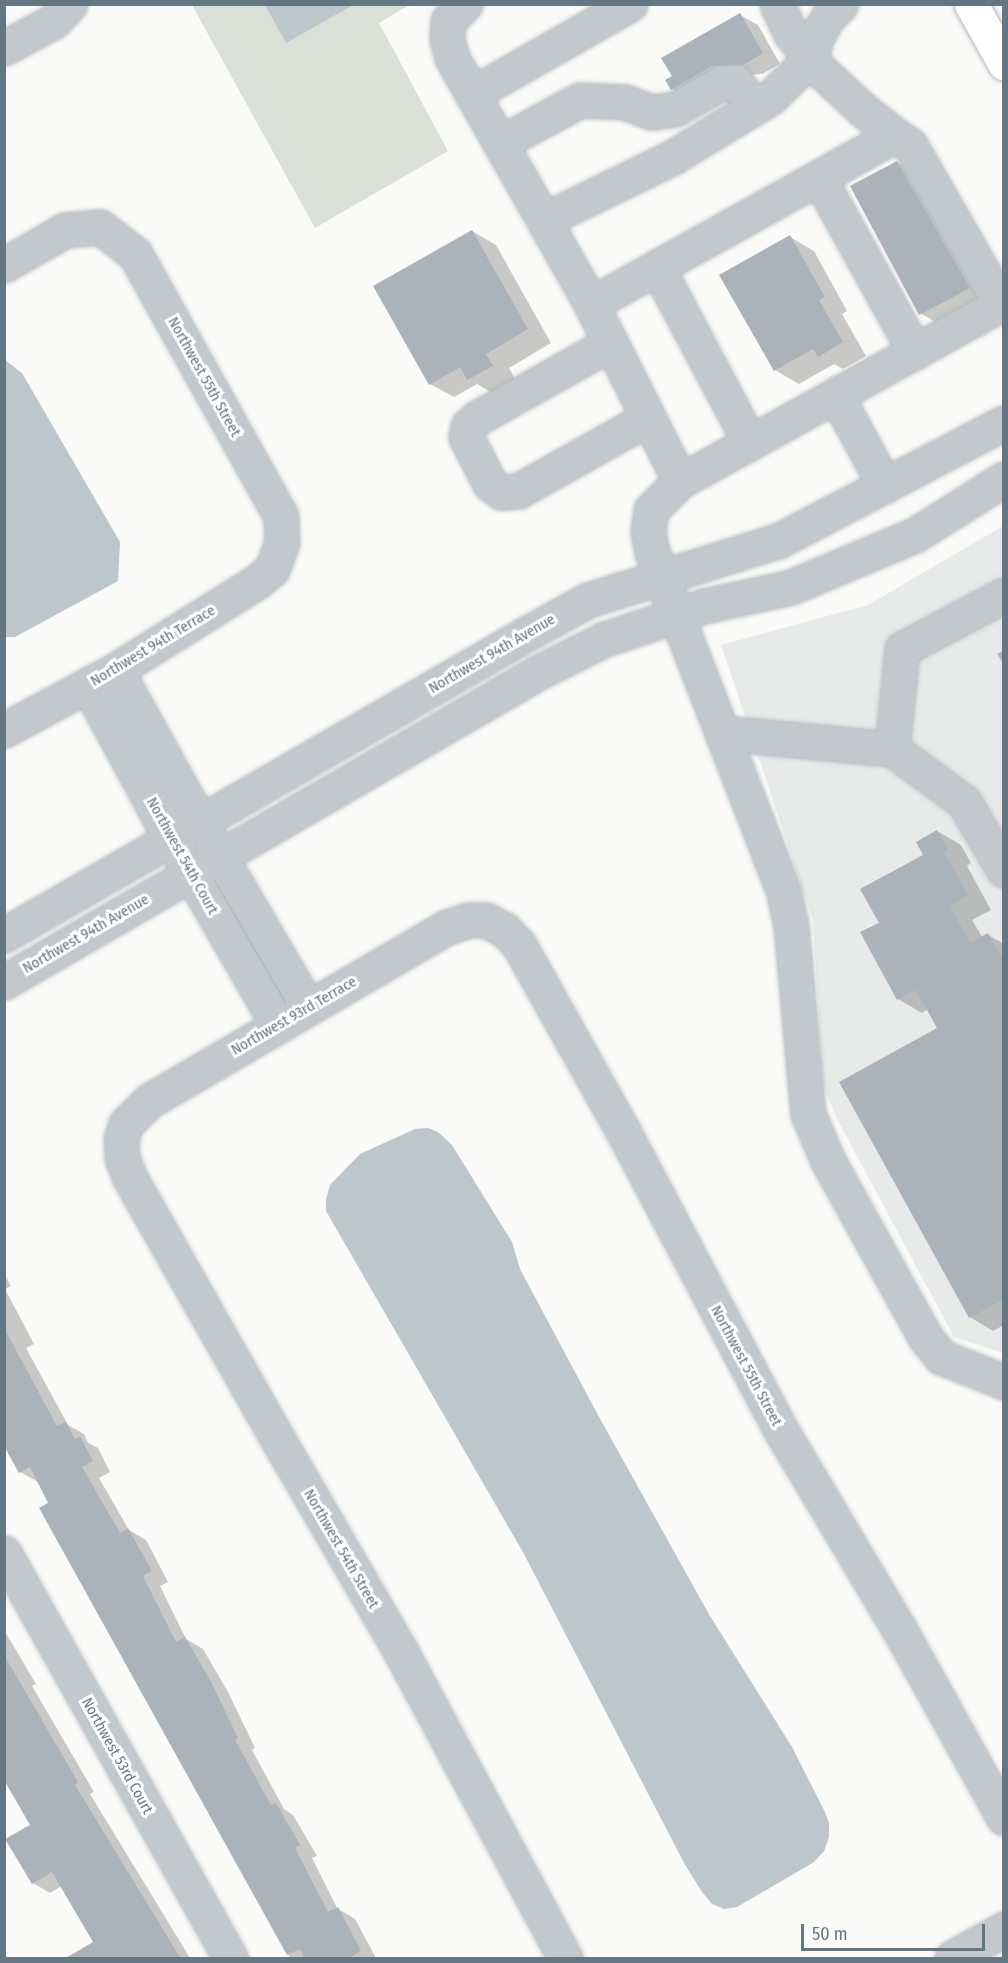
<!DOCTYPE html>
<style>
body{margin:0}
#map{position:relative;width:1008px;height:1963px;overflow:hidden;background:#fafaf8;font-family:"Fira Sans Condensed",sans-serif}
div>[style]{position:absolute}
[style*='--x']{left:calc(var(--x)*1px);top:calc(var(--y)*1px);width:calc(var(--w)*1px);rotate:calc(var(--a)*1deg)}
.built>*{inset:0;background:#e8e9e9}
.green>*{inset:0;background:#dadfd7}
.water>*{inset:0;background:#bbc7cb}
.shadow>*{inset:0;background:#0003}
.building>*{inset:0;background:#aab3b9}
.roads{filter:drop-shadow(0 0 2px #b4b9bd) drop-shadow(0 0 2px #b4b9bd)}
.minor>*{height:33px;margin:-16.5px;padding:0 16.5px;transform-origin:16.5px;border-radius:16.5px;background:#c3c8cc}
.highway>*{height:33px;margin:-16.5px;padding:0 16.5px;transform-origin:16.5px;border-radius:16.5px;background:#fff}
span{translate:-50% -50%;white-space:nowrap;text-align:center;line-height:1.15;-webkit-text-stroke:6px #fff;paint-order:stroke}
.street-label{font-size:15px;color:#657683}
.frame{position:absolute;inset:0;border:6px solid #657683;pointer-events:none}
.scale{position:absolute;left:801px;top:1924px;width:184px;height:27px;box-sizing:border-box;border:3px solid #657683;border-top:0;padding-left:8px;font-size:18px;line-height:21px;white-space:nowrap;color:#657683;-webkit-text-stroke:4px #fff;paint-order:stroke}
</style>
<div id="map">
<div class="built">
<div style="clip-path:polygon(1003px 526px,1003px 1353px,954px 1337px,836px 1117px,823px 1085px,813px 920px,721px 645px,868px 605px)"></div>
</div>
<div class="green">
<div style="clip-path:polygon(192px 5px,409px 5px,379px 23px,448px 151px,315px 228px)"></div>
</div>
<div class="water">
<div style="clip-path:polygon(265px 5px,353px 5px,286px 43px)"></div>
<div style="clip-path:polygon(5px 360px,22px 373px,120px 542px,118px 581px,15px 637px,4px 637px)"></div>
<div style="clip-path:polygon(428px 1128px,438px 1132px,452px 1145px,512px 1242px,520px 1269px,599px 1417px,710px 1616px,792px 1747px,825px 1812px,829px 1823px,829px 1837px,824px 1851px,814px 1862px,737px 1907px,724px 1909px,712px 1904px,702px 1892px,684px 1863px,524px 1554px,326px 1211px,326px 1199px,330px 1185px,360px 1154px,415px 1129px)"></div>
</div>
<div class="shadow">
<div style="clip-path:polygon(740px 15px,758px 25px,780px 64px,762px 74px,731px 76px,690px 99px,672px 89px,674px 76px)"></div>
<div style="clip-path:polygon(897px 162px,921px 176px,993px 301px,944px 327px,920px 313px)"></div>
<div style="clip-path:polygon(472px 231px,496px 245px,551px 343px,509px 368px,515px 379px,492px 393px,477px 384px,454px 397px,430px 384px)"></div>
<div style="clip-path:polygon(790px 237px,814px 251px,847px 311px,842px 314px,866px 356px,843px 369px,834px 364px,799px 384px,775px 370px)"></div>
<div style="clip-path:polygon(1004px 650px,1004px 665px,997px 654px)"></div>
<div style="clip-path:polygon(937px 831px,961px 845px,971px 863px,967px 866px,991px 910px,972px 920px,983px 938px,988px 935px,1004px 944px,1004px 1325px,993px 1331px,970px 1317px,939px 1029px,928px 1009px,922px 1013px,898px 999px,881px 923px)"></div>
<div style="clip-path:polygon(4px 1273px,11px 1286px,5px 1289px,34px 1344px,26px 1348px,68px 1425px,84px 1434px,88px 1443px,98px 1448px,110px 1472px,99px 1478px,129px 1530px,146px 1540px,168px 1582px,160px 1586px,186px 1639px,203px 1649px,228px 1692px,255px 1748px,252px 1750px,284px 1809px,293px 1815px,317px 1856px,312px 1858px,337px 1908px,355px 1919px,376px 1958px,290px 1958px,50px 1503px,38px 1482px,20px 1472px,4px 1444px)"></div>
<div style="clip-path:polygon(4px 1630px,36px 1684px,32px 1686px,94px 1792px,90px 1794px,190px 1958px,67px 1958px,95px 1942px,62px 1886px,50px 1893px,33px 1883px,32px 1825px,4px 1776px)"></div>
</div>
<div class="building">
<div style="clip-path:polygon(740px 13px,763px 53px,743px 65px,712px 66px,671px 90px,665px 80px,672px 76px,661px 58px)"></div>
<div style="clip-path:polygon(897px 161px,970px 288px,919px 315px,850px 186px)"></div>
<div style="clip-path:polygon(472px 230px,528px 329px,486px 354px,493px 366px,467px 380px,460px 367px,429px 385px,373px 286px)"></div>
<div style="clip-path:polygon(790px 235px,825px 297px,819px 300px,843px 342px,818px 357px,813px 349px,774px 371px,719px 275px)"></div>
<div style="clip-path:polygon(937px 830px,948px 850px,944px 852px,968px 896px,950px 906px,970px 943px,988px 933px,1004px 961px,1004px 1299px,969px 1318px,839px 1082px,937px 1028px,916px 990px,897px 1000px,860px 932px,879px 923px,860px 889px,923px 855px,916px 842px)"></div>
<div style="clip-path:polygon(4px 1328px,57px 1426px,66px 1422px,75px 1439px,80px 1436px,93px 1461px,82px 1467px,120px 1533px,128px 1528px,152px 1571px,143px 1576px,176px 1642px,185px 1637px,210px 1680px,238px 1738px,235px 1740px,271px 1805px,276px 1803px,300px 1845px,295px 1848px,328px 1912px,338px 1907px,361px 1951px,347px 1959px,305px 1959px,300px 1949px,287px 1955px,39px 1508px,48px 1503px,30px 1467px,19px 1473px,4px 1446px)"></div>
<div style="clip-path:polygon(4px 1655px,78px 1782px,75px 1785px,181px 1959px,64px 1959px,93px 1942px,52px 1872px,32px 1884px,5px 1839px,30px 1825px,4px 1780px)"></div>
</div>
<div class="roads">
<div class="minor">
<div style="--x:465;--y:4;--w:24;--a:135"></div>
<div style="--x:448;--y:21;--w:19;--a:93"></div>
<div style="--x:447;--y:40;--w:19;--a:74"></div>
<div style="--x:452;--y:58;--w:283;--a:60.5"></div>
<div style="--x:591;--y:304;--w:198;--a:63.3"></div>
<div style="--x:680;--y:481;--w:41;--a:135"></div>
<div style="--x:651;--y:510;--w:22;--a:98"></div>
<div style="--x:648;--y:532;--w:20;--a:79"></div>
<div style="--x:652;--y:552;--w:366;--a:68.8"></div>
<div style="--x:784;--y:893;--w:33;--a:78"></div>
<div style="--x:791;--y:925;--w:190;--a:84.9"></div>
<div style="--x:808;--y:1114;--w:51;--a:66.9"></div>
<div style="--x:828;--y:1161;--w:201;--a:61.1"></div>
<div style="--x:925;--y:1337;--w:26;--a:51"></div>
<div style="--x:941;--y:1357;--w:68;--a:21.6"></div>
<div style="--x:777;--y:4;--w:33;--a:65"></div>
<div style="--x:791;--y:34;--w:46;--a:51.1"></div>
<div style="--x:820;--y:70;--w:59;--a:42.9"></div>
<div style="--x:863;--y:110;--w:41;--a:38"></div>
<div style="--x:4;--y:48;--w:57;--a:-28.4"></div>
<div style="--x:54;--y:21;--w:23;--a:-47"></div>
<div style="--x:472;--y:94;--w:182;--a:-29.7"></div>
<div style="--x:500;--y:143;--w:91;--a:-28.3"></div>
<div style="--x:580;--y:100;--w:45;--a:2.5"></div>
<div style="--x:625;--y:102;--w:28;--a:21"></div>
<div style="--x:651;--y:112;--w:24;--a:-7"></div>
<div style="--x:675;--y:109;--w:53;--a:-29.5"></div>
<div style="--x:721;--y:83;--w:15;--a:-4"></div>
<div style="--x:736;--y:82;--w:31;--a:54"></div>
<div style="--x:819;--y:178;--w:199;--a:61.1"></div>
<div style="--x:544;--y:220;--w:144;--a:-26"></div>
<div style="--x:673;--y:157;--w:114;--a:-31.3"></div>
<div style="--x:770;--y:98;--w:56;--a:-44.3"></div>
<div style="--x:810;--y:59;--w:24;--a:-73"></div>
<div style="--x:817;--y:36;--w:22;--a:-60"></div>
<div style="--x:828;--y:17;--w:18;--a:-45"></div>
<div style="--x:4;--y:265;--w:70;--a:-29.8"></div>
<div style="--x:65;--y:230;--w:35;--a:-5"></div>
<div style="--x:100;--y:227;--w:44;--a:37.6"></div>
<div style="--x:135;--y:254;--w:300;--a:60.9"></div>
<div style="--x:281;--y:516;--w:26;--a:88"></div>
<div style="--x:282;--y:542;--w:29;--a:110"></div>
<div style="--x:272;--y:569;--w:18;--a:139"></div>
<div style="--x:258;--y:581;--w:168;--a:147.9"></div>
<div style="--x:116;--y:670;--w:127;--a:151.8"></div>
<div style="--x:657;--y:267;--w:199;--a:62.1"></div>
<div style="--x:591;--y:304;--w:348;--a:-29.1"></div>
<div style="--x:895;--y:135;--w:18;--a:34"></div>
<div style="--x:910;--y:145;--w:165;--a:60.2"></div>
<div style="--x:992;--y:288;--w:12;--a:81"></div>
<div style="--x:994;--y:300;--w:11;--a:112"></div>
<div style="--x:990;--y:310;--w:354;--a:151.1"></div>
<div style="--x:609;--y:344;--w:151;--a:150.7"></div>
<div style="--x:477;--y:418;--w:12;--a:138"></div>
<div style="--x:468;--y:426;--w:11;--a:100"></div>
<div style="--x:466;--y:437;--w:53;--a:62.9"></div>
<div style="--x:490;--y:484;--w:14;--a:36"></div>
<div style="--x:501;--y:492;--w:17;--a:-3"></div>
<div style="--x:518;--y:491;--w:149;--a:-29.3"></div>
<div style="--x:836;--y:395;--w:103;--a:61.7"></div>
<div style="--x:116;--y:670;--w:174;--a:61.1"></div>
<div style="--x:200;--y:822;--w:214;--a:59.7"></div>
<div style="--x:88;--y:685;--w:175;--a:61.7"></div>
<div style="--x:171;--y:839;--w:215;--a:60.1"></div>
<div style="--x:723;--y:733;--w:170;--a:5.4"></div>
<div style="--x:892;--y:749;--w:89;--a:36.4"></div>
<div style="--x:964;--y:802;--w:79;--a:59.5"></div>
<div style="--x:892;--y:749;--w:100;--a:-84.3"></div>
<div style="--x:902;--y:649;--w:115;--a:-27.9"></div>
<div style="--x:4;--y:935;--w:605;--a:-29.96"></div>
<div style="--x:528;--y:633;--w:68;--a:-28.8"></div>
<div style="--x:588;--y:600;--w:199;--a:-17.3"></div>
<div style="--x:778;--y:541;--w:255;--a:-27.6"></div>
<div style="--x:4;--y:982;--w:618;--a:-30.09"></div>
<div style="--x:539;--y:672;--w:74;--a:-26.6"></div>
<div style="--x:605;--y:639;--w:104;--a:-18.4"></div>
<div style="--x:704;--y:606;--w:89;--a:-12.3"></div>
<div style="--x:791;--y:587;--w:134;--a:-22.8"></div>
<div style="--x:915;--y:535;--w:105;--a:-32.2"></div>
<div style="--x:4;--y:1553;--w:464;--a:60.8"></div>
<div style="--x:565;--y:1958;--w:347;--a:-118.2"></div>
<div style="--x:401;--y:1652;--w:247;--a:-120.1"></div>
<div style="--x:277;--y:1438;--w:301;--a:-119.5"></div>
<div style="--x:129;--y:1176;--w:19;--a:-111"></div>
<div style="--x:122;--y:1158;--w:19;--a:-93"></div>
<div style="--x:121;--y:1139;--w:16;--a:-72"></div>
<div style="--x:126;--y:1124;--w:33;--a:-45"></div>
<div style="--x:149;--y:1101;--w:345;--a:-30.3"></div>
<div style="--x:447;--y:927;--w:22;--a:-18"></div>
<div style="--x:468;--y:920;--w:18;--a:0"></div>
<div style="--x:486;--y:920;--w:21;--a:28"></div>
<div style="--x:505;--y:930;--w:21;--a:47"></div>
<div style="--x:519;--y:945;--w:213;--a:60.8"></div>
<div style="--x:623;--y:1131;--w:340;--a:62.2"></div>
<div style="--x:782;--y:1432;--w:227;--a:59.3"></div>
<div style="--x:898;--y:1627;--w:218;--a:61"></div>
<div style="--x:952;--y:1958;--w:60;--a:-29.1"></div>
</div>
<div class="highway">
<div style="--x:971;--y:4;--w:68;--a:60.8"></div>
</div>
</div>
<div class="street-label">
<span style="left:204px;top:377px;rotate:61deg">Northwest 55th Street</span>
<span style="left:153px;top:646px;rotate:-31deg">Northwest 94th Terrace</span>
<span style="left:492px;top:654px;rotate:-30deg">Northwest 94th Avenue</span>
<span style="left:182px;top:856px;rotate:61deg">Northwest 54th Court</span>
<span style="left:86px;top:934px;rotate:-30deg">Northwest 94th Avenue</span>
<span style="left:294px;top:1016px;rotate:-30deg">Northwest 93rd Terrace</span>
<span style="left:746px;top:1366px;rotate:62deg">Northwest 55th Street</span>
<span style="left:341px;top:1549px;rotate:60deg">Northwest 54th Street</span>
<span style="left:117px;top:1756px;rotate:61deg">Northwest 53rd Court</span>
</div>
<div class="frame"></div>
<div class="scale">50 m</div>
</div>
